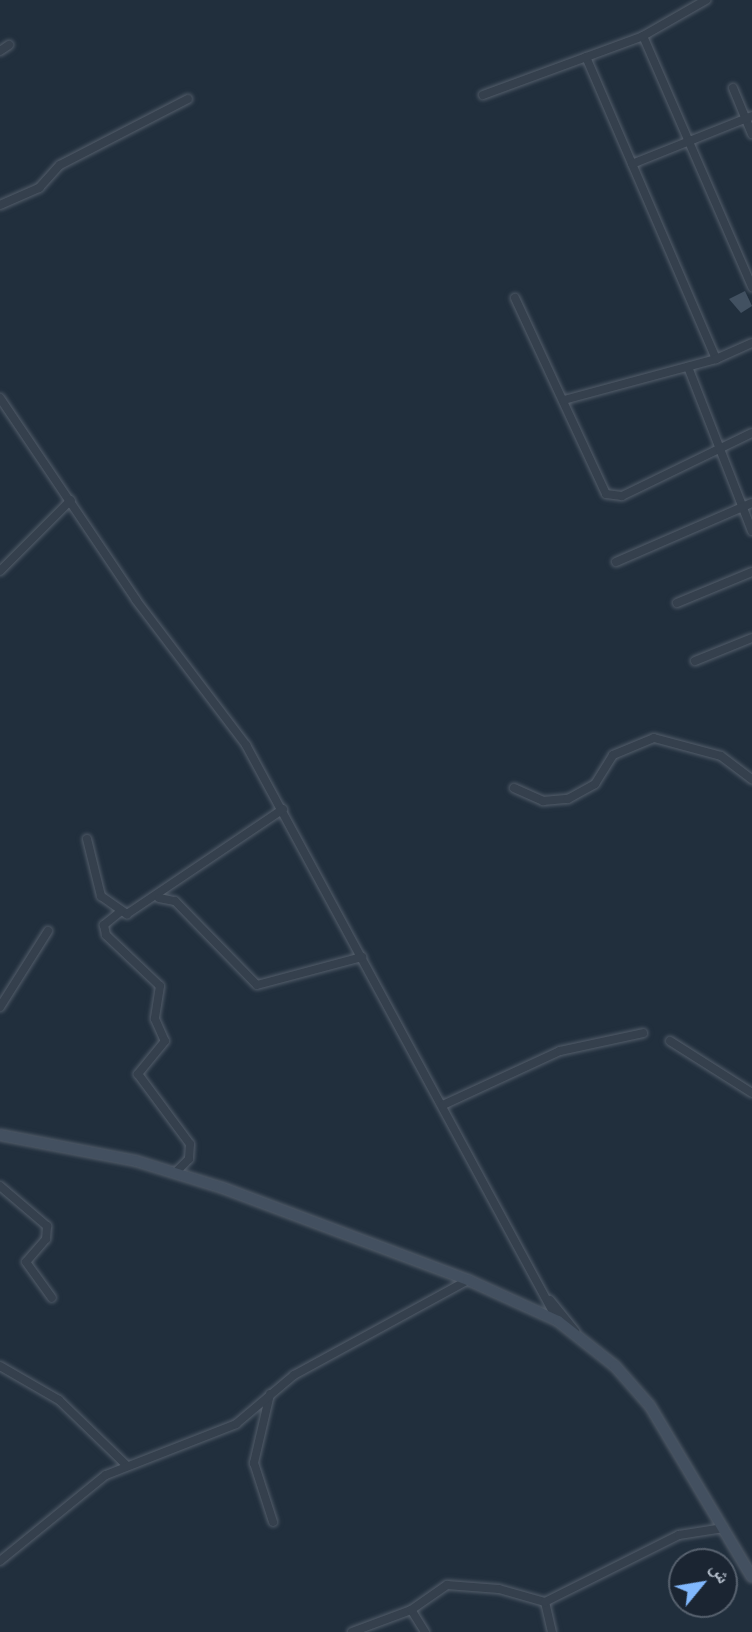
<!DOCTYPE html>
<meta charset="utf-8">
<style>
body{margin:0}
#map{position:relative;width:752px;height:1632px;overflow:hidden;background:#212f3d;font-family:Overpass,"Noto Naskh Arabic",sans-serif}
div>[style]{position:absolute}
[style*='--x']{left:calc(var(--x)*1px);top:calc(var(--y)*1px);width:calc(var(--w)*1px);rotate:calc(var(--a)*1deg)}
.building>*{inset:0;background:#425161}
.roads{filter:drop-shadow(0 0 2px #545e6b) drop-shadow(0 0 2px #545e6b)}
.street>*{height:8px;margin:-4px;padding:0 4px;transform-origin:4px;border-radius:4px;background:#35404d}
.secondary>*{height:10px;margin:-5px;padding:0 5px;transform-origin:5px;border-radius:5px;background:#435060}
span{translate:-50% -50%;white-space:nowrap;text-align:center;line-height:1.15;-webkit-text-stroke:7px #1b2532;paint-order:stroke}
.north{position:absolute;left:668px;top:1548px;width:70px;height:70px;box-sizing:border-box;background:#1b2532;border:2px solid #57616e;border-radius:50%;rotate:60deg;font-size:19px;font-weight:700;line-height:28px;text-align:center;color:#b1bbc8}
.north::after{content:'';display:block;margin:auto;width:24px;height:32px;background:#81b8fd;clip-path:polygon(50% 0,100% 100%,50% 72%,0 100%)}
</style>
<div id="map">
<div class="building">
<div style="clip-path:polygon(745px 291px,752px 306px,741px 313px,729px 299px)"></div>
</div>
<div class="roads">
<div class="street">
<div style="--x:643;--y:36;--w:274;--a:66.5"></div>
<div style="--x:0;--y:51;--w:11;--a:-34"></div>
<div style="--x:586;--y:57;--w:329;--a:66.7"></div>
<div style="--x:733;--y:88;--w:50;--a:67.6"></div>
<div style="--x:483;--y:95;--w:171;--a:-20.2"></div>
<div style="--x:643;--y:36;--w:73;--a:-29.7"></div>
<div style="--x:632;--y:164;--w:129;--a:-21.8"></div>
<div style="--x:0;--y:205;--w:43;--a:-23.6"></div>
<div style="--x:39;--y:188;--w:31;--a:-48"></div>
<div style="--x:60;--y:165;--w:144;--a:-27.3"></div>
<div style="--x:515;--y:298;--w:216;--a:65.1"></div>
<div style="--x:606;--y:494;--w:16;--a:7"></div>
<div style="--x:622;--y:496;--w:144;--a:-25.9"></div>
<div style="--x:688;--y:367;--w:176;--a:68.7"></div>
<div style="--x:0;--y:398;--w:244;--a:56"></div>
<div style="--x:136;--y:600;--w:182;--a:52.8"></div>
<div style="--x:246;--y:745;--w:655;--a:61.56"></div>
<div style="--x:564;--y:400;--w:157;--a:-15.1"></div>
<div style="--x:716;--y:359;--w:39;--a:-24"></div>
<div style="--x:616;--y:562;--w:148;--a:-23.5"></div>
<div style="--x:0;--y:571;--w:100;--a:-45"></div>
<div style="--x:677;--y:603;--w:81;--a:-22.5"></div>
<div style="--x:695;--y:661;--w:61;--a:-22"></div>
<div style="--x:514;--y:788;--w:32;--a:24"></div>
<div style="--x:543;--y:801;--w:25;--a:-5"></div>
<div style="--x:568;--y:799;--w:31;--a:-29"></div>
<div style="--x:595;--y:784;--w:34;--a:-58"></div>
<div style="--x:613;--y:755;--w:44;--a:-22.5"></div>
<div style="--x:654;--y:738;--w:69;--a:15"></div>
<div style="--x:721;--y:756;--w:39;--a:37"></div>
<div style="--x:87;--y:839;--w:59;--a:76.2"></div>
<div style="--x:101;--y:896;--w:32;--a:35"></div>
<div style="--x:127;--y:914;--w:188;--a:-33.9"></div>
<div style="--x:159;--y:898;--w:16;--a:11"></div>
<div style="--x:175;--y:901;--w:117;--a:45.7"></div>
<div style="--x:257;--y:985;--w:109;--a:-14.9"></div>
<div style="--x:120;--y:912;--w:21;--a:141"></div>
<div style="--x:104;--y:925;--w:10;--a:79"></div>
<div style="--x:106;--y:935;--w:74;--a:43.4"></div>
<div style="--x:160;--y:986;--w:33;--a:99"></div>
<div style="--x:155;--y:1019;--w:24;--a:66"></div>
<div style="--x:165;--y:1041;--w:43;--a:129.3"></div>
<div style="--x:138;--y:1074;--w:87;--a:53.4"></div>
<div style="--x:190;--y:1144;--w:15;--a:94"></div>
<div style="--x:189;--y:1159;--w:20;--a:135"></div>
<div style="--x:0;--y:1007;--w:90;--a:-57.7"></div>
<div style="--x:670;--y:1041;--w:97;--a:32.4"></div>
<div style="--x:443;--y:1105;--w:129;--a:-24.8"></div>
<div style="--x:560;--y:1051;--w:85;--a:-12.2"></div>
<div style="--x:0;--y:1186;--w:62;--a:40.4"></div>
<div style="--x:47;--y:1226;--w:13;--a:94"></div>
<div style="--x:46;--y:1239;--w:30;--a:131"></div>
<div style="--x:26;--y:1262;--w:44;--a:54.2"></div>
<div style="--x:550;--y:1300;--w:40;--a:51"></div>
<div style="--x:0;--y:1366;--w:68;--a:30"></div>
<div style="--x:59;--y:1400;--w:93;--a:44.1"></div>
<div style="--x:270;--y:1394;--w:71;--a:103.1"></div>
<div style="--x:254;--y:1463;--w:62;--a:72.1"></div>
<div style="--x:0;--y:1561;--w:136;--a:-39.1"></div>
<div style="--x:106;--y:1475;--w:140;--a:-21.4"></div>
<div style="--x:236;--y:1424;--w:76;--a:-40.2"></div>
<div style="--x:294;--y:1375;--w:198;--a:-28.6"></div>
<div style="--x:545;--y:1602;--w:31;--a:77"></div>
<div style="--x:352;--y:1632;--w:63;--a:-20.4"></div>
<div style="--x:425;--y:1632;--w:26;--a:-122"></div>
<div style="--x:411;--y:1610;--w:44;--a:-34.8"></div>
<div style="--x:447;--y:1585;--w:52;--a:4.4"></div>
<div style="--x:499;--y:1589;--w:48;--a:15.8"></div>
<div style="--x:545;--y:1602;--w:150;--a:-26.6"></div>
<div style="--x:679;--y:1535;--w:45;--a:-9"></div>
</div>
<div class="secondary">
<div style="--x:0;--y:1135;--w:138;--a:10.8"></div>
<div style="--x:136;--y:1161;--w:91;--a:17.2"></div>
<div style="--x:223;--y:1188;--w:262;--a:20.6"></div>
<div style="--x:468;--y:1280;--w:99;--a:24.5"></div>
<div style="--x:558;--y:1321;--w:73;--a:38.3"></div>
<div style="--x:615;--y:1366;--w:53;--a:48.8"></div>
<div style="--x:650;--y:1406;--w:199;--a:59.2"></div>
</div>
</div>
<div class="north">ش</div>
</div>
